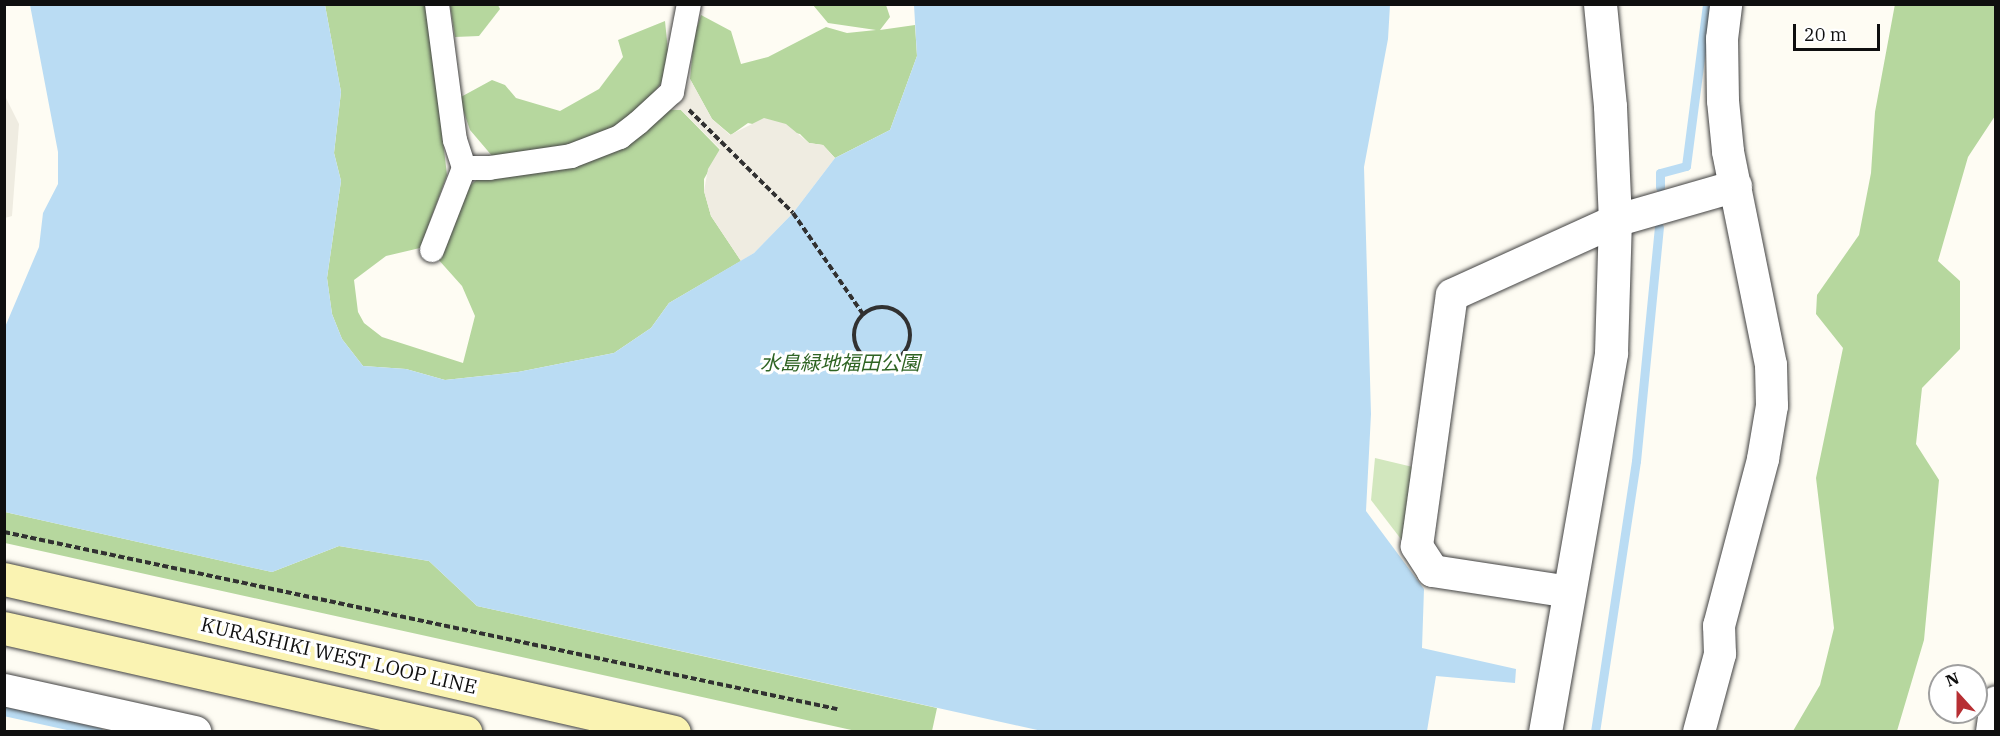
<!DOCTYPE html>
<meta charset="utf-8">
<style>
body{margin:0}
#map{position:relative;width:2000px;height:736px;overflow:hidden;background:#fefcf3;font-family:"IBM Plex Serif","Noto Sans JP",serif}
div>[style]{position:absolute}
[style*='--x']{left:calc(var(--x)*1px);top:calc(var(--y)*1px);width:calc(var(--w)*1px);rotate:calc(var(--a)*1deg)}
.green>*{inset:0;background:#d2e7be}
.forest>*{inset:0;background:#b6d79e}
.plaza>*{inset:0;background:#efece1}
.water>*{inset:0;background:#badcf3}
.stream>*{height:9px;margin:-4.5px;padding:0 4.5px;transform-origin:4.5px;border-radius:4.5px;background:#badcf3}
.path>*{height:4px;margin-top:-2px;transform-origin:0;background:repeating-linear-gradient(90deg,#313131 0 6px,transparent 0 9px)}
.path>.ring{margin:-2px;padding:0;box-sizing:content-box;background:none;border:4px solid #313131;border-radius:50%}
.roads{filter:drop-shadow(0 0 2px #424242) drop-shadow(0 0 2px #424242)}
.pedestrian>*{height:24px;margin:-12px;padding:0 12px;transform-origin:12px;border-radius:12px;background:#fff}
.minor>*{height:32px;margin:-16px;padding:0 16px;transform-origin:16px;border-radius:16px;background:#fff}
.tertiary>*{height:33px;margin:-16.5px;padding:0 16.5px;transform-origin:16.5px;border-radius:16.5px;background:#fff}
.secondary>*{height:33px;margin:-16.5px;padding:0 16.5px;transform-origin:16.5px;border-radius:16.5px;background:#faf3b2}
span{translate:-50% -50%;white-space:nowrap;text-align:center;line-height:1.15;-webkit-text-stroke:6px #fff;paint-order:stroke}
.park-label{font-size:20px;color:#2f6423;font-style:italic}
.street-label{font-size:20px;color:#0f0f0f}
.frame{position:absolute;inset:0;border:6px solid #0f0f0f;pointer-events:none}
.north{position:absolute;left:1928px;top:664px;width:60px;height:60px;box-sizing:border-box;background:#fff;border:2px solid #9f9f9f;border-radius:50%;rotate:339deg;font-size:16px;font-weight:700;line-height:24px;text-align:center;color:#0f0f0f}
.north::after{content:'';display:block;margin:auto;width:21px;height:27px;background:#b72f33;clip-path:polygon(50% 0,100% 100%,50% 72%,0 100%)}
.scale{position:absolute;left:1793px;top:24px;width:87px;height:27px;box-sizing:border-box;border:3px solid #0f0f0f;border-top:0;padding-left:8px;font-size:18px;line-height:21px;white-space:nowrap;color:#0f0f0f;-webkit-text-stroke:4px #fff;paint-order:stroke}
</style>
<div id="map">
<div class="green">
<div style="clip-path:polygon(1375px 458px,1417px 468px,1407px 547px,1371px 500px)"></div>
</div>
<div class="forest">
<div style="clip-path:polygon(1895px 4px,1996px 5px,1995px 116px,1968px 157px,1938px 261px,1960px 281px,1960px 349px,1922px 388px,1916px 444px,1939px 480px,1924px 640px,1897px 731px,1793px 731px,1820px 685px,1834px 628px,1816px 478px,1843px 348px,1816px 314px,1817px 295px,1859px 235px,1871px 173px,1875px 112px)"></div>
<div style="clip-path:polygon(325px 5px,427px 5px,447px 175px,420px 248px,386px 256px,354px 280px,358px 312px,364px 323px,382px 337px,463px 363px,475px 316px,462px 286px,437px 258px,469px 186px,479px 178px,665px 109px,681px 110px,720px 150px,704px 179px,704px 191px,711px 216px,741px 261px,669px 303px,651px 328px,614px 353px,518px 372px,445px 380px,406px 369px,363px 366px,342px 339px,332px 314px,327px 278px,341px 181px,334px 153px,341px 92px)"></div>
<div style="clip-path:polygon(450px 5px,498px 5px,500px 9px,479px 36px,455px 37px)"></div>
<div style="clip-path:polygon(813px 5px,886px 5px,890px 17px,880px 30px,915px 25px,917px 56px,890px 130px,835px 158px,823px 145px,809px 143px,800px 134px,748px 123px,731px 135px,712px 119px,690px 79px,694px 36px,701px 15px,731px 31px,741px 64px,768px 57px,826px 27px,847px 33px,876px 30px,828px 23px)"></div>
<div style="clip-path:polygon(665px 21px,670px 71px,647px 102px,601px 136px,560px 150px,493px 157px,470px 130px,459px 98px,492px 80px,505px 85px,516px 98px,560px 111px,599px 89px,623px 57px,618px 40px)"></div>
<div style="clip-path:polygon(5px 512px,272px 572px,339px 546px,429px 561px,477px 606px,937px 708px,932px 731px,856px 731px,5px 543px)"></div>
</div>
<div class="plaza">
<div style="clip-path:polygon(690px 79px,712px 119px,730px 135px,764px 118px,786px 124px,809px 143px,823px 145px,835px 158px,793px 213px,754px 253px,741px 261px,711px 216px,704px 191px,708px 169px,720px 149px,681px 110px,665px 109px,685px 93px)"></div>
<div style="clip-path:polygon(5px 96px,19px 124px,12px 216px,5px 218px)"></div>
</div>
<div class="water">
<div style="clip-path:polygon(30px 5px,325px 5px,341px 92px,334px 153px,341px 181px,327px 278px,332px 314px,342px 339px,363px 366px,406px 369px,445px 380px,518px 372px,614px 353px,651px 328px,669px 303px,754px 253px,793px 213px,835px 158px,890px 130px,917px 56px,914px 5px,1390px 5px,1388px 39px,1364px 167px,1371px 414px,1366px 511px,1424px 589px,1422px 648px,1516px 669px,1515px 683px,1436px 676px,1427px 731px,1042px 731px,477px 606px,429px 561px,339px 546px,272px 572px,5px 512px,5px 327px,39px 247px,43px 213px,58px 184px,58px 152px)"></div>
</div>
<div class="stream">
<div style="--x:1660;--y:187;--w:14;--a:-90"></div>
<div style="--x:1660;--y:173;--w:27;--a:-15"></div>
<div style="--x:1686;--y:166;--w:163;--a:-82.6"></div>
<div style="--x:4;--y:711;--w:97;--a:12.5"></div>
<div style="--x:1595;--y:732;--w:274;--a:-81.4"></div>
<div style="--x:1636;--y:461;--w:235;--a:-84.4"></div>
</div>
<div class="path">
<div style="--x:689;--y:110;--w:146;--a:44.7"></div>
<div style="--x:793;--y:213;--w:123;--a:55.3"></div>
<div class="ring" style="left:854px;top:307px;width:52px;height:52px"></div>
<div style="--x:4;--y:532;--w:852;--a:12"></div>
</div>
<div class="roads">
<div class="pedestrian">
<div style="--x:437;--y:4;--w:137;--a:82.5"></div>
<div style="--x:455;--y:140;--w:29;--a:72"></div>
<div style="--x:464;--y:168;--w:25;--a:0"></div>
<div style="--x:489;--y:168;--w:83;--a:-8.3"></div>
<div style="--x:571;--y:156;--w:53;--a:-21.2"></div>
<div style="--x:620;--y:137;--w:23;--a:-38"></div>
<div style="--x:638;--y:123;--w:46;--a:-42.4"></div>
<div style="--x:672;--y:92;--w:90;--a:-79.1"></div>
<div style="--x:432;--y:250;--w:88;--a:-68.7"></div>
</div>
<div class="minor">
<div style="--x:1570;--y:592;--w:139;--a:-171.3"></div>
<div style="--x:1433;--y:571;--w:30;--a:-123"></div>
<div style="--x:1417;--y:546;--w:253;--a:-82.1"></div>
<div style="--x:1452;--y:295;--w:179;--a:-24.4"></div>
<div style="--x:1615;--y:221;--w:126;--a:-16.1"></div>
<div style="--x:4;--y:690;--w:196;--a:12.4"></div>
<div style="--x:1699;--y:732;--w:81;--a:-74.9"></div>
<div style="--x:1720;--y:654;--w:28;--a:-92"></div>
<div style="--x:1719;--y:626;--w:173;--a:-75.2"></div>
<div style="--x:1763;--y:459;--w:54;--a:-80.4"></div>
<div style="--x:1772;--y:406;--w:41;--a:-91.4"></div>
<div style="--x:1771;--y:365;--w:218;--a:-101.4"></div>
<div style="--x:1728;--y:151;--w:50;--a:-95.7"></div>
<div style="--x:1723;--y:101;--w:62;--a:-90.9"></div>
<div style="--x:1722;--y:39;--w:35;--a:-83"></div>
<div style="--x:1992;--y:732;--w:30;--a:-82"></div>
</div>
<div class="tertiary">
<div style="--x:1545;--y:732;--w:385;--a:-80.1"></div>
<div style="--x:1611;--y:353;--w:132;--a:-88.3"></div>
<div style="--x:1615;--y:221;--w:115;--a:-92.5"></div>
<div style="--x:1610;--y:106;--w:102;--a:-95.6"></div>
</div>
<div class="secondary">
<div style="--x:4;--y:579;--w:687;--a:12.86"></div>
<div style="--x:4;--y:628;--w:473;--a:12.7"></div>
</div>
</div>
<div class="park-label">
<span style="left:840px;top:362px">水島緑地福田公園</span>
</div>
<div class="street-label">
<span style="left:339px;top:655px;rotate:13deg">KURASHIKI WEST LOOP LINE</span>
</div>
<div class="frame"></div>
<div class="north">N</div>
<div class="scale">20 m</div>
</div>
